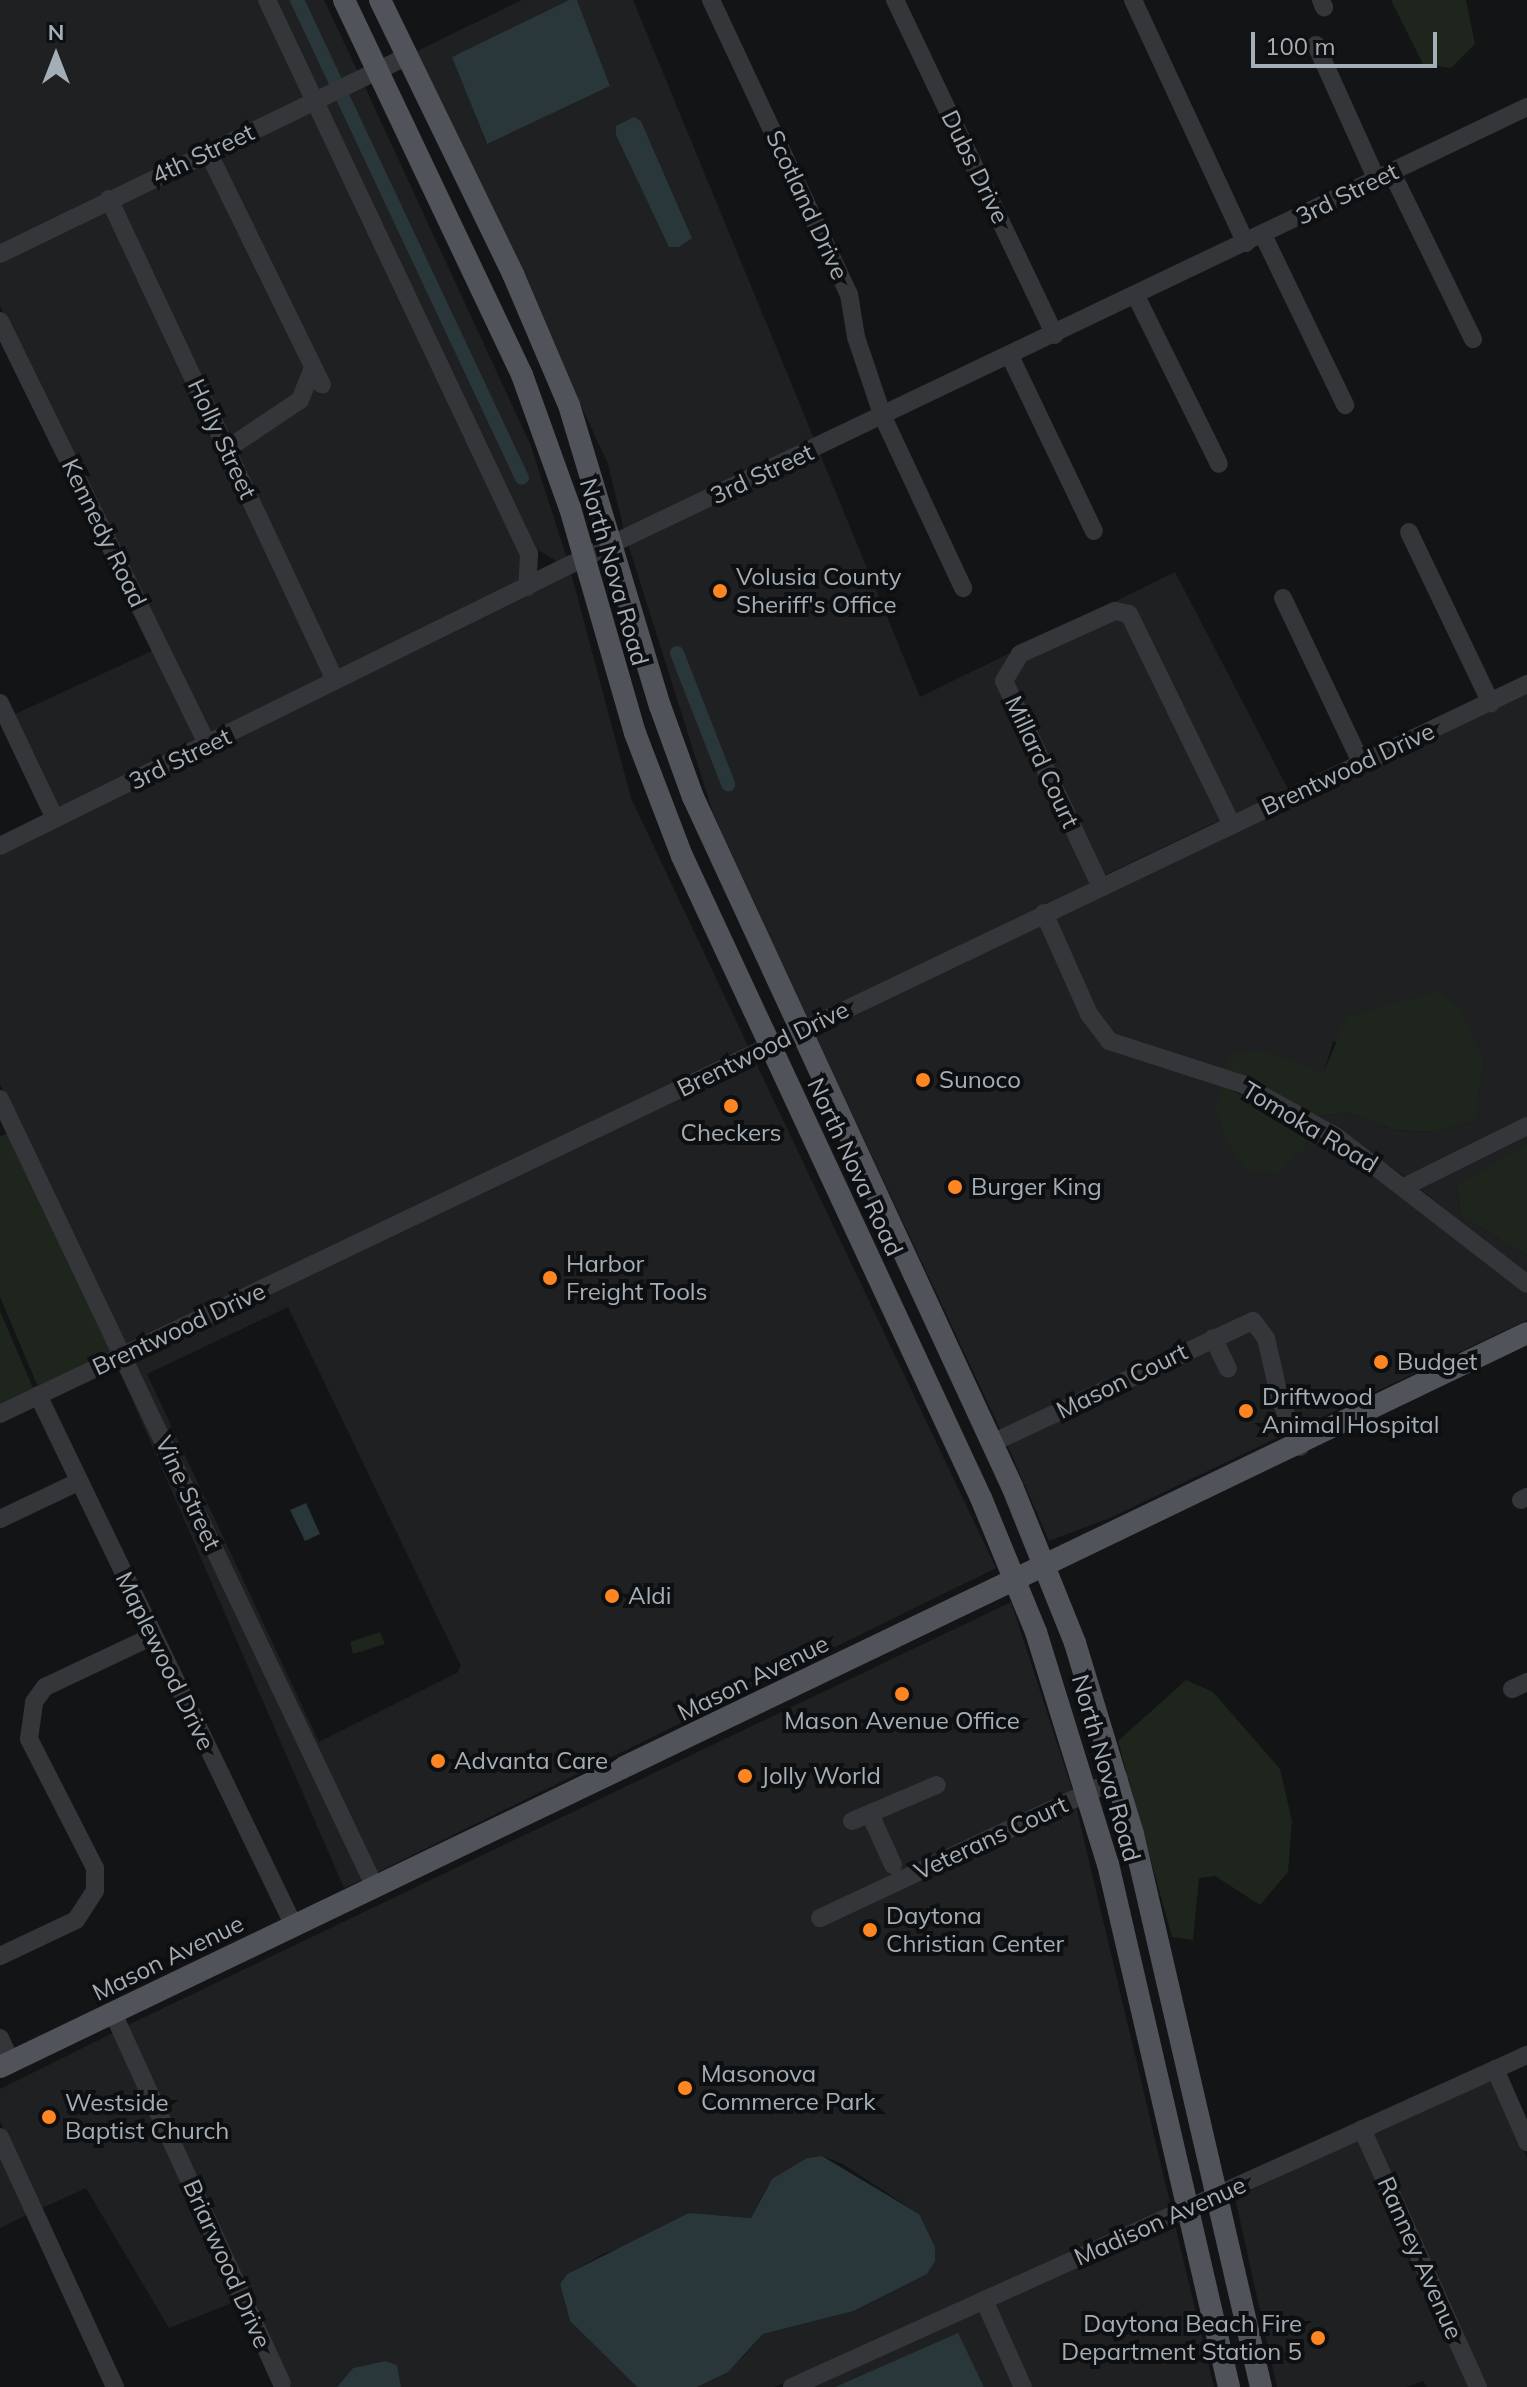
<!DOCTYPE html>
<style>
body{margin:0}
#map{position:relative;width:1527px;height:2387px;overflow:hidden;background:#131415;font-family:Mulish,sans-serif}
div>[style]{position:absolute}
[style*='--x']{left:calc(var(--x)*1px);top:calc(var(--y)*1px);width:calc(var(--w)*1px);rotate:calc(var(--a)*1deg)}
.built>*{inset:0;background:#1f2022}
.green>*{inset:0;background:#1e251d}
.water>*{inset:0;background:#29363a}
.canal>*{height:14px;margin:-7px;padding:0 7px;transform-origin:7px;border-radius:7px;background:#29363a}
.minor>*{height:18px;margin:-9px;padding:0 9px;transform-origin:9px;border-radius:9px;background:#34363a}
.major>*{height:22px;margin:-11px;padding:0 11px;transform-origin:11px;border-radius:11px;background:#50545a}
.dots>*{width:22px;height:22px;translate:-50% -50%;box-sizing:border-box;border:4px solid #0e0f10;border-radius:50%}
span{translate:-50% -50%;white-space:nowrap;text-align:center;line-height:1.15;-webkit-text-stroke:8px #0e0f10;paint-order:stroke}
.street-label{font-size:24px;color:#a4aeb6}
.poi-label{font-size:24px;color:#a4aeb6}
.left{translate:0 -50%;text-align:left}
.right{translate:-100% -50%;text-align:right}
.north{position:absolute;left:16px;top:16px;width:80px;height:80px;-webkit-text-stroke:6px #0e0f10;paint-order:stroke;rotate:0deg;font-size:22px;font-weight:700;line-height:32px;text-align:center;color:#a4aeb6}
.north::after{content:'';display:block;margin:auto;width:28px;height:36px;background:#a4aeb6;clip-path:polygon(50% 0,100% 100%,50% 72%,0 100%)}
.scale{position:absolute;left:1251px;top:32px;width:186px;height:36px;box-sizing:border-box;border:4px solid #a4aeb6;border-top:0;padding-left:10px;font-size:24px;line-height:28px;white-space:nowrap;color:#a4aeb6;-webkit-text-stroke:6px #0e0f10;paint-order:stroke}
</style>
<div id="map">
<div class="built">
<div style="clip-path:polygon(0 0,259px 0,306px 97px,0 246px)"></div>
<div style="clip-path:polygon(274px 0,324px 0,358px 72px,318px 92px)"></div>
<div style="clip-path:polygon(evenodd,522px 0,569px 0,453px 57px,486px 143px,610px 86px,577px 0,633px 0,815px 441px,624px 530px,608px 464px,417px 51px,522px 0,634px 118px,641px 121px,692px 238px,634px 118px)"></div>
<div style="clip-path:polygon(364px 85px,531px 446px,567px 559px,560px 563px,533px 547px,324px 104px)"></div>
<div style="clip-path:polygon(312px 110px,522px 554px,522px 582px,338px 671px,118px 202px,205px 161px,320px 395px,331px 387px,217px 156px)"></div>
<div style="clip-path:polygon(106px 208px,327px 676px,211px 736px,0 306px,0 262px)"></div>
<div style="clip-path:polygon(820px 454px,920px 697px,1012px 652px,998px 679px,1091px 882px,808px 1019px,713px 813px,628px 544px)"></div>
<div style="clip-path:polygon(1175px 572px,1288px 789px,1234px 814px,1135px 610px,1080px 619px)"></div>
<div style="clip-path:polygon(571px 573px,631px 798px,749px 1048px,125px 1345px,0 1084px,0 854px)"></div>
<div style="clip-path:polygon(1115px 618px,1125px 620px,1222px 819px,1103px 876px,1011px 681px,1023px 661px)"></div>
<div style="clip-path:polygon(154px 650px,199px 742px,58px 810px,13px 715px)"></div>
<div style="clip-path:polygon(1527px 692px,1527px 1118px,1407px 1178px,1318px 1117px,1348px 1112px,1395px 1130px,1438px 1132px,1475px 1120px,1333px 1041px,1323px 1075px,1268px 1051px,1226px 1071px,1113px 1034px,1094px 1010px,1053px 917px)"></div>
<div style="clip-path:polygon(1041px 922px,1107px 1047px,1222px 1085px,1304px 1148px,1311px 1131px,1334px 1144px,1527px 1293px,1527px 1320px,1299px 1428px,1272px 1336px,1253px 1311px,1001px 1431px,814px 1032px)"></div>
<div style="clip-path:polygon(evenodd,755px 1061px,996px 1568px,376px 1873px,131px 1358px,755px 1061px,288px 1307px,461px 1666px,457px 1673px,319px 1742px,147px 1374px,288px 1307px)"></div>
<div style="clip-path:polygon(1527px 1134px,1527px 1143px,1457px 1187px,1461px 1216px,1527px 1255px,1527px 1275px,1419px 1188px)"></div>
<div style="clip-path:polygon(1251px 1329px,1260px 1342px,1287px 1433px,1112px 1517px,1049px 1541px,1007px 1444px,1210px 1347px,1226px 1378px,1237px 1371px,1222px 1341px)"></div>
<div style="clip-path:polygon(117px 1365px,364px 1879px,344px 1888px)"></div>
<div style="clip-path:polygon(evenodd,1011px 1602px,1073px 1792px,811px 1914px,817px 1927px,1076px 1806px,1171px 2207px,775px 2387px,697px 2387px,742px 2358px,763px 2334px,855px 2311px,927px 2274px,919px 2214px,843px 2164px,822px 2156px,807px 2158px,768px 2185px,751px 2218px,714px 2215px,605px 2253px,567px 2274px,560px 2284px,570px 2321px,637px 2387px,401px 2387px,397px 2365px,385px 2361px,353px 2368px,337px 2387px,289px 2387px,126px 2026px,1011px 1602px,941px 1776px,945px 1789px,878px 1818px,902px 1868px,890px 1874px,866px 1822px,848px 1830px,844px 1817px,941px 1776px)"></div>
<div style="clip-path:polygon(115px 2032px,237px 2301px,169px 2328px,86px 2188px,40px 2209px,0 2121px,0 2089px)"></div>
<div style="clip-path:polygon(1491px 2079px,1527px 2158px,1527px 2387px,1485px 2387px,1371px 2133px)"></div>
<div style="clip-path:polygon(1359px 2138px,1471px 2387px,1427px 2387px,1423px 2381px,1407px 2387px,1277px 2387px,1235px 2198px)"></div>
<div style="clip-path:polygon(0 2152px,28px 2214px,0 2228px)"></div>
<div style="clip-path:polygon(1174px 2221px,1214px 2387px,984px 2387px,957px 2334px,835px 2387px,809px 2387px)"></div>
</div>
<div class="green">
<div style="clip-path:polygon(1391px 0,1466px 0,1475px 44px,1451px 68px,1423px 64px)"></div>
<div style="clip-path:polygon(1438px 991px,1459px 1008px,1483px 1059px,1475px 1120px,1438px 1132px,1395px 1130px,1348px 1112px,1318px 1117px,1226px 1071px,1230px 1053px,1268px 1051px,1323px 1074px,1347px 1017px)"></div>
<div style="clip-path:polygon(1222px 1085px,1311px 1131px,1304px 1148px,1278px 1173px,1246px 1169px,1230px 1146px,1216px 1110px)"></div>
<div style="clip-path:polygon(9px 1133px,112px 1352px,38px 1387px,0 1297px,0 1136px)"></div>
<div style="clip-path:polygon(1527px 1143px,1527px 1255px,1461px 1216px,1457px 1186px)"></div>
<div style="clip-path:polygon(0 1311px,36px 1395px,0 1414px)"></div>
<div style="clip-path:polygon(380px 1632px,385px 1644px,353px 1654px,350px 1642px)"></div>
<div style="clip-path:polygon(1186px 1680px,1213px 1692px,1280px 1769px,1292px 1821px,1288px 1872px,1260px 1905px,1215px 1876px,1199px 1878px,1193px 1940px,1172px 1937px,1118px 1741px)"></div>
</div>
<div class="water">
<div style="clip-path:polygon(569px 0,577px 0,610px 86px,487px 144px,452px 57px)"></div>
<div style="clip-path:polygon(634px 117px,641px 121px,692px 238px,679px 247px,669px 247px,616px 135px,616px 126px)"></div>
<div style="clip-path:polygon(306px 1503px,320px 1534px,305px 1541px,290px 1510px)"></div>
<div style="clip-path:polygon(822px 2156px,919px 2214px,935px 2247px,935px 2261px,927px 2274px,854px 2311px,763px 2334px,728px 2372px,697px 2387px,637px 2387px,570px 2321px,560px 2284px,567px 2274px,689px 2213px,751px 2218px,772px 2179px,807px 2158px)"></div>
<div style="clip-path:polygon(958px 2333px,984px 2387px,835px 2387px,860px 2376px)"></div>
<div style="clip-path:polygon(385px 2361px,397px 2365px,401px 2387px,337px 2387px,353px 2368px)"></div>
</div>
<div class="canal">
<div style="--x:297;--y:0;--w:528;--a:64.79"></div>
<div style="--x:677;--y:653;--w:141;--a:68.7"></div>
</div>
<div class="minor">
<div style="--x:267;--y:0;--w:613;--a:64.69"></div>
<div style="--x:529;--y:554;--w:33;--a:93"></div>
<div style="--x:711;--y:0;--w:325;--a:64.9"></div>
<div style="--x:849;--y:294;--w:44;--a:80.8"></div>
<div style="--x:856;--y:337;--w:84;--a:71.4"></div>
<div style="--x:883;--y:417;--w:189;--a:64.9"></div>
<div style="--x:895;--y:0;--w:371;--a:64.5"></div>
<div style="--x:1133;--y:0;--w:268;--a:65.1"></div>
<div style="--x:1321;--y:0;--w:8;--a:67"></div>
<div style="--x:1316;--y:45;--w:148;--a:65.7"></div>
<div style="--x:208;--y:152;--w:259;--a:63.9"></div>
<div style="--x:1392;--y:173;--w:185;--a:64"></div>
<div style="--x:109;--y:199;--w:531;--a:64.83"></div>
<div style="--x:1263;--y:235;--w:189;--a:64.2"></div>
<div style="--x:0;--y:254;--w:453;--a:-25.9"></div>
<div style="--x:1136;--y:296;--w:187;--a:63.7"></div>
<div style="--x:0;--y:321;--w:473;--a:63.9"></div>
<div style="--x:1010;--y:356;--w:194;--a:64.4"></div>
<div style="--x:227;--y:449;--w:88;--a:-33.9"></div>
<div style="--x:300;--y:400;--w:35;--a:-68"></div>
<div style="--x:1409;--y:532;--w:190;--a:64.4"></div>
<div style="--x:1283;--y:598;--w:182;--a:64.6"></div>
<div style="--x:0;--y:703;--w:128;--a:64.6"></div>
<div style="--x:0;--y:846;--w:685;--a:-26.27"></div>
<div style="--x:614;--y:543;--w:1012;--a:-25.53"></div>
<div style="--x:1100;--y:885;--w:225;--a:-115.2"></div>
<div style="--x:1004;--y:681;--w:31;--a:-59"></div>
<div style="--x:1020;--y:654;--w:104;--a:-24.4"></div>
<div style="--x:1115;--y:611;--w:14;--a:12"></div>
<div style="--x:1129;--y:614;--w:233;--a:64"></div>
<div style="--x:1044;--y:913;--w:111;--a:66"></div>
<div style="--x:1089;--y:1014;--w:34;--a:53"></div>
<div style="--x:1109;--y:1041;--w:140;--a:17.9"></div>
<div style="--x:1242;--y:1084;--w:109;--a:29.2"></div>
<div style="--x:1337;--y:1137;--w:240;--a:37.7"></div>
<div style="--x:0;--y:1099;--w:873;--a:64.55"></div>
<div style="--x:1406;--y:1186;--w:135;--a:-26.4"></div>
<div style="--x:1213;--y:1338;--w:34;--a:64"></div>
<div style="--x:38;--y:1395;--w:589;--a:64.26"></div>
<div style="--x:0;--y:1414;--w:1693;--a:-25.55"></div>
<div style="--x:992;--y:1443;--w:288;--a:-25.1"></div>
<div style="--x:1253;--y:1321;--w:21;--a:53"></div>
<div style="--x:1266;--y:1338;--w:63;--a:77.1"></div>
<div style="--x:1280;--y:1399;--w:52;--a:67.4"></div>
<div style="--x:1521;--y:1500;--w:7;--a:-27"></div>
<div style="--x:0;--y:1519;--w:86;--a:-25.4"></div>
<div style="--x:1512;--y:1689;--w:17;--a:-25"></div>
<div style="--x:870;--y:1814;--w:56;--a:65.7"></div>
<div style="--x:852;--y:1821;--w:92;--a:-23"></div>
<div style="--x:820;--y:1918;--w:330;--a:-25.1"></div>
<div style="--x:0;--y:1956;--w:84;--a:-25.3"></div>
<div style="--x:76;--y:1920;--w:35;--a:-57"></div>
<div style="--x:95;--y:1891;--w:23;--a:-90"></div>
<div style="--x:95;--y:1868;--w:145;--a:-117.1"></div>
<div style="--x:29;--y:1739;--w:37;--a:-82"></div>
<div style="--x:34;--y:1702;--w:19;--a:-54"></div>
<div style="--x:45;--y:1687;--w:119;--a:-25.3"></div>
<div style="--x:113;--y:2013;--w:407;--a:65.5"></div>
<div style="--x:0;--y:2038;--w:26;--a:65"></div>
<div style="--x:1495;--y:2069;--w:80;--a:66.3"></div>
<div style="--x:1362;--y:2129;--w:283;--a:65.8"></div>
<div style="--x:0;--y:2137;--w:275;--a:65.3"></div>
<div style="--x:984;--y:2300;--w:95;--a:65.9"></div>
<div style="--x:792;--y:2387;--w:807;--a:-24.31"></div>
</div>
<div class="major">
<div style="--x:344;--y:0;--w:415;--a:64.6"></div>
<div style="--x:522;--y:375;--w:141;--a:70.2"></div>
<div style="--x:570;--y:508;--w:234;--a:73.9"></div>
<div style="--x:635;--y:733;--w:132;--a:69.1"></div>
<div style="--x:682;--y:856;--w:708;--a:65.03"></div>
<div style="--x:981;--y:1498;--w:145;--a:67.7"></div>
<div style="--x:1036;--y:1632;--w:243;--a:72.8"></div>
<div style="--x:1108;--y:1864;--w:537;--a:76.97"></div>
<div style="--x:380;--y:0;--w:305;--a:64.1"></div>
<div style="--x:513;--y:274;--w:142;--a:66.9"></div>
<div style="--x:569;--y:405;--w:314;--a:73.2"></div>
<div style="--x:660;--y:706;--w:97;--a:70.1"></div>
<div style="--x:693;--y:797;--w:759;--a:65.16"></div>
<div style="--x:1012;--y:1486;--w:169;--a:68.1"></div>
<div style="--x:1075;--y:1643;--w:200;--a:73.1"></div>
<div style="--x:1133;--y:1834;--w:568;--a:76.97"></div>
<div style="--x:0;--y:2067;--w:1694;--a:-25.67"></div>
</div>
<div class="dots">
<div style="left:720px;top:591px;background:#fd8623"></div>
<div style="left:923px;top:1080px;background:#fd8623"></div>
<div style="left:731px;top:1106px;background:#fd8623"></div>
<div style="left:955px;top:1187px;background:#fd8623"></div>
<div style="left:550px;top:1278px;background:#fd8623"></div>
<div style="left:1381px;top:1362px;background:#fd8623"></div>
<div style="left:1246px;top:1411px;background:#fd8623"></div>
<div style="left:612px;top:1596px;background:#fd8623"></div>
<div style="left:902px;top:1694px;background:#fd8623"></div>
<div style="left:438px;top:1761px;background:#fd8623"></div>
<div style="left:745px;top:1776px;background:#fd8623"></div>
<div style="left:870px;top:1930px;background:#fd8623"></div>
<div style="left:685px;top:2088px;background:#fd8623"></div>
<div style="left:49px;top:2117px;background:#fd8623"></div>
<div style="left:1318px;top:2338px;background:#fd8623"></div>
</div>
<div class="street-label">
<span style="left:203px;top:154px;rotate:-25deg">4th Street</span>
<span style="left:975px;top:167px;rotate:64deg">Dubs Drive</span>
<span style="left:1347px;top:194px;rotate:-26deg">3rd Street</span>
<span style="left:807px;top:205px;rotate:65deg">Scotland Drive</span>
<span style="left:222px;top:439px;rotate:65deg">Holly Street</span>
<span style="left:762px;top:474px;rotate:-25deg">3rd Street</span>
<span style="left:104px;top:533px;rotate:64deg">Kennedy Road</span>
<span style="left:614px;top:572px;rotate:74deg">North Nova Road</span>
<span style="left:180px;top:759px;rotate:-26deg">3rd Street</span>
<span style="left:1042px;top:762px;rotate:65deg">Millard Court</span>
<span style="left:1348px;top:769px;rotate:-25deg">Brentwood Drive</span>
<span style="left:763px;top:1049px;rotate:-26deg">Brentwood Drive</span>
<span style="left:1310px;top:1127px;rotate:31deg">Tomoka Road</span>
<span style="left:855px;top:1167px;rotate:65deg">North Nova Road</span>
<span style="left:179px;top:1329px;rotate:-25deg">Brentwood Drive</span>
<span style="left:1122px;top:1381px;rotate:-26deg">Mason Court</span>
<span style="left:188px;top:1493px;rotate:65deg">Vine Street</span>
<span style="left:165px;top:1661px;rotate:64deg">Maplewood Drive</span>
<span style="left:753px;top:1678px;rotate:-26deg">Mason Avenue</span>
<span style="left:1106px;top:1768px;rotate:74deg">North Nova Road</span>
<span style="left:991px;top:1838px;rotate:-25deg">Veterans Court</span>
<span style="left:168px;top:1958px;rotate:-26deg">Mason Avenue</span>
<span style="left:1160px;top:2221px;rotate:-24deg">Madison Avenue</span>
<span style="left:1420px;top:2258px;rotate:66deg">Ranney Avenue</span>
<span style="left:227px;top:2264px;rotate:66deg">Briarwood Drive</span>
</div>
<div class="poi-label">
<span class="left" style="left:736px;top:591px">Volusia County<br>Sheriff's Office</span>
<span class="left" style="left:939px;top:1080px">Sunoco</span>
<span style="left:731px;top:1133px">Checkers</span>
<span class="left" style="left:971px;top:1187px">Burger King</span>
<span class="left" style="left:566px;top:1278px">Harbor<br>Freight Tools</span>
<span class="left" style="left:1397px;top:1362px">Budget</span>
<span class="left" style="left:1262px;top:1411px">Driftwood<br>Animal Hospital</span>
<span class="left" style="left:628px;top:1596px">Aldi</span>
<span style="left:902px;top:1721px">Mason Avenue Office</span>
<span class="left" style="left:454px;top:1761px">Advanta Care</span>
<span class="left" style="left:761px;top:1776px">Jolly World</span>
<span class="left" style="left:886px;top:1930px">Daytona<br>Christian Center</span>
<span class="left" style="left:701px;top:2088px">Masonova<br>Commerce Park</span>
<span class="left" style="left:65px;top:2117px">Westside<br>Baptist Church</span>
<span class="right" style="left:1302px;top:2338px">Daytona Beach Fire<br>Department Station 5</span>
</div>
<div class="north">N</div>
<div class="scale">100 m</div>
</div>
